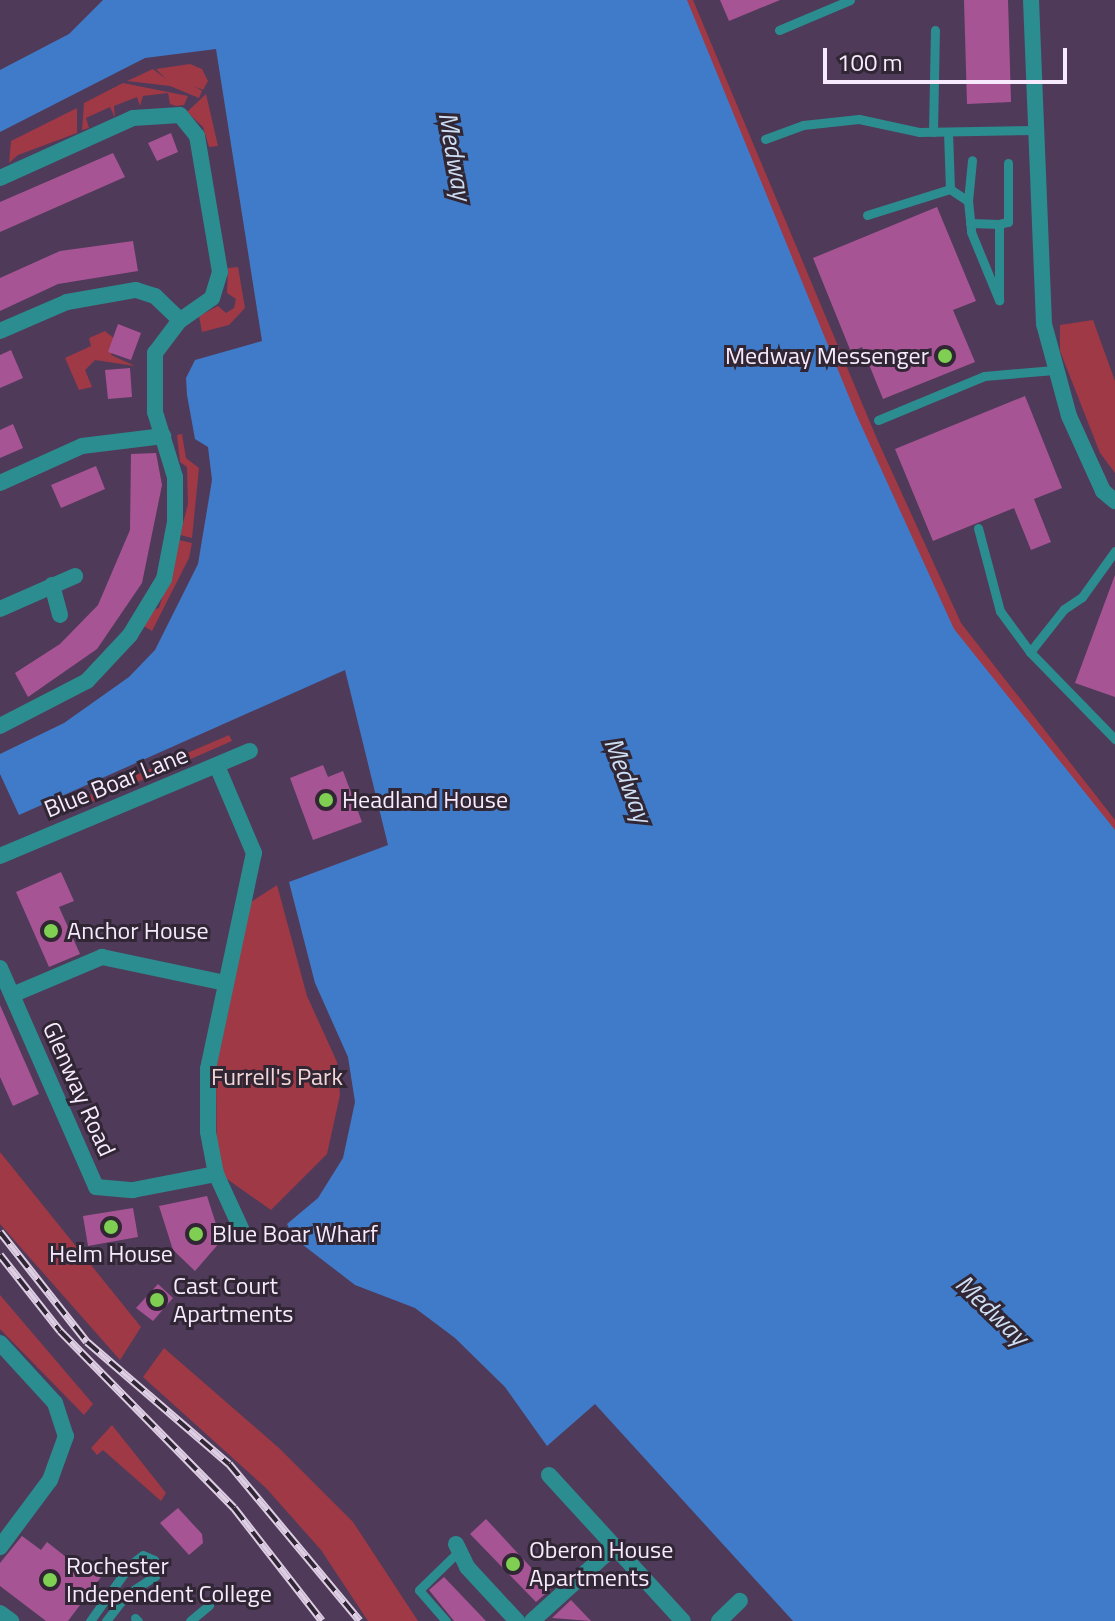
<!DOCTYPE html>
<style>
body{margin:0}
#map{position:relative;width:1115px;height:1621px;overflow:hidden;background:#503a59;font-family:"Titillium Web",sans-serif}
div>[style]{position:absolute}
[style*='--x']{left:calc(var(--x)*1px);top:calc(var(--y)*1px);width:calc(var(--w)*1px);rotate:calc(var(--a)*1deg)}
.green>*{inset:0;background:#9f3946}
.water>*{inset:0;background:#407bc9}
.building>*{inset:0;background:#a75495}
.lane>*{height:9px;margin:-4.5px;padding:0 4.5px;transform-origin:4.5px;border-radius:4.5px;background:#2b8d8f}
.street>*{height:16px;margin:-8px;padding:0 8px;transform-origin:8px;border-radius:8px;background:#2b8d8f}
.rail>*{height:8px;margin-top:-4px;transform-origin:0;background:repeating-linear-gradient(90deg,#302634 0 15px,#decee4 0 30px);box-sizing:border-box;border-block:2px solid #decee4}
.dots>*{width:22px;height:22px;translate:-50% -50%;box-sizing:border-box;border:4px solid #302634;border-radius:50%}
span{translate:-50% -50%;white-space:nowrap;text-align:center;line-height:1.15;-webkit-text-stroke:6px #302634;paint-order:stroke}
.poi-label{font-size:24px;color:#f8eafe}
.right{translate:-100% -50%;text-align:right}
.left{translate:0 -50%;text-align:left}
.street-label{font-size:24px;color:#f8eafe}
.park-label{font-size:24px;color:#f4d6d7}
.water-label{font-size:26px;color:#cedef2;font-style:italic}
.scale{position:absolute;left:823px;top:48px;width:244px;height:36px;box-sizing:border-box;border:4px solid #f8eafe;border-top:0;padding-left:10px;font-size:24px;line-height:28px;white-space:nowrap;color:#f8eafe;-webkit-text-stroke:6px #302634;paint-order:stroke}
</style>
<div id="map">
<div class="green">
<div style="clip-path:polygon(635px 0,693px 0,877px 439px,961px 623px,1115px 820px,1115px 871px,927px 620px)"></div>
<div style="clip-path:polygon(190px 64px,202px 69px,208px 81px,203px 90px,194px 86px,202px 91px,199px 98px,170px 86px,127px 81px,153px 69px,166px 79px,156px 69px)"></div>
<div style="clip-path:polygon(123px 83px,188px 96px,184px 105px,176px 106px,170px 104px,168px 93px,143px 96px,140px 106px,137px 97px,114px 106px,115px 118px,110px 107px,86px 118px,89px 128px,82px 130px,84px 103px)"></div>
<div style="clip-path:polygon(206px 94px,218px 146px,209px 147px,203px 127px,187px 112px)"></div>
<div style="clip-path:polygon(77px 108px,77px 133px,18px 155px,9px 163px,11px 141px)"></div>
<div style="clip-path:polygon(238px 267px,245px 308px,229px 325px,202px 332px,199px 316px,218px 306px,226px 313px,234px 308px,236px 299px,227px 293px,228px 268px)"></div>
<div style="clip-path:polygon(1093px 320px,1115px 381px,1115px 473px,1100px 453px,1060px 351px,1060px 325px)"></div>
<div style="clip-path:polygon(105px 331px,116px 340px,111px 355px,135px 366px,95px 360px,85px 370px,92px 387px,79px 390px,65px 358px,91px 346px,89px 338px)"></div>
<div style="clip-path:polygon(182px 434px,186px 458px,199px 468px,192px 538px,180px 535px,188px 504px,187px 467px,180px 462px,177px 435px)"></div>
<div style="clip-path:polygon(179px 540px,192px 543px,189px 558px,152px 631px,142px 625px,151px 610px,159px 608px)"></div>
<div style="clip-path:polygon(229px 735px,232px 741px,83px 806px,85px 797px)"></div>
<div style="clip-path:polygon(277px 885px,307px 996px,337px 1062px,340px 1095px,327px 1154px,271px 1210px,217px 1172px,216px 1069px,251px 902px)"></div>
<div style="clip-path:polygon(0 1152px,141px 1327px,120px 1360px,0 1224px)"></div>
<div style="clip-path:polygon(0 1295px,93px 1404px,84px 1415px,0 1329px)"></div>
<div style="clip-path:polygon(164px 1348px,279px 1448px,353px 1522px,418px 1621px,368px 1621px,321px 1550px,266px 1488px,143px 1377px)"></div>
<div style="clip-path:polygon(112px 1425px,166px 1493px,161px 1501px,103px 1450px,97px 1455px,91px 1448px)"></div>
</div>
<div class="water">
<div style="clip-path:polygon(103px 0,687px 0,856px 414px,954px 629px,1115px 830px,1115px 1621px,793px 1621px,595px 1404px,547px 1446px,505px 1387px,455px 1338px,415px 1308px,355px 1285px,294px 1238px,287px 1224px,318px 1198px,343px 1158px,355px 1102px,348px 1057px,315px 983px,289px 882px,388px 845px,345px 670px,19px 815px,0 774px,0 754px,64px 723px,129px 677px,155px 650px,198px 564px,212px 480px,208px 447px,195px 439px,187px 395px,186px 378px,195px 360px,262px 341px,216px 49px,145px 58px,0 132px,0 70px,69px 34px)"></div>
</div>
<div class="building">
<div style="clip-path:polygon(720px 0,780px 0,729px 21px)"></div>
<div style="clip-path:polygon(964px 0,1008px 0,1011px 102px,967px 104px)"></div>
<div style="clip-path:polygon(171px 133px,178px 152px,157px 161px,148px 143px)"></div>
<div style="clip-path:polygon(113px 153px,125px 177px,0 232px,0 202px)"></div>
<div style="clip-path:polygon(937px 207px,976px 301px,953px 310px,975px 362px,883px 399px,862px 347px,851px 352px,813px 258px)"></div>
<div style="clip-path:polygon(133px 241px,138px 271px,58px 284px,0 311px,0 278px,60px 251px)"></div>
<div style="clip-path:polygon(118px 324px,141px 333px,131px 360px,108px 352px)"></div>
<div style="clip-path:polygon(11px 350px,23px 378px,0 388px,0 355px)"></div>
<div style="clip-path:polygon(130px 368px,132px 397px,108px 399px,105px 370px)"></div>
<div style="clip-path:polygon(1025px 396px,1062px 488px,1034px 499px,1051px 542px,1031px 550px,1014px 508px,933px 541px,895px 449px)"></div>
<div style="clip-path:polygon(13px 424px,23px 448px,0 458px,0 430px)"></div>
<div style="clip-path:polygon(156px 453px,162px 485px,142px 583px,97px 649px,28px 697px,15px 673px,60px 644px,98px 605px,130px 530px,131px 454px)"></div>
<div style="clip-path:polygon(96px 466px,105px 489px,61px 508px,51px 485px)"></div>
<div style="clip-path:polygon(1115px 575px,1115px 697px,1075px 683px)"></div>
<div style="clip-path:polygon(323px 765px,328px 777px,343px 771px,362px 822px,313px 840px,290px 778px)"></div>
<div style="clip-path:polygon(61px 872px,74px 901px,59px 907px,80px 954px,49px 967px,16px 892px)"></div>
<div style="clip-path:polygon(0 1005px,39px 1094px,13px 1106px,0 1077px)"></div>
<div style="clip-path:polygon(207px 1196px,216px 1224px,228px 1233px,195px 1271px,173px 1250px,159px 1206px)"></div>
<div style="clip-path:polygon(133px 1208px,138px 1237px,88px 1246px,83px 1216px)"></div>
<div style="clip-path:polygon(158px 1284px,173px 1298px,153px 1321px,136px 1308px)"></div>
<div style="clip-path:polygon(178px 1508px,202px 1534px,203px 1543px,189px 1555px,160px 1523px)"></div>
<div style="clip-path:polygon(486px 1519px,551px 1589px,536px 1602px,470px 1534px)"></div>
<div style="clip-path:polygon(22px 1536px,41px 1550px,47px 1542px,85px 1572px,91px 1564px,104px 1573px,68px 1621px,46px 1621px,0 1586px,0 1563px)"></div>
<div style="clip-path:polygon(444px 1577px,486px 1621px,454px 1621px,429px 1590px)"></div>
<div style="clip-path:polygon(571px 1600px,591px 1621px,552px 1618px)"></div>
</div>
<div class="lane">
<div style="--x:779;--y:30;--w:77;--a:-22.9"></div>
<div style="--x:933;--y:132;--w:102;--a:-88.9"></div>
<div style="--x:765;--y:139;--w:40;--a:-20.2"></div>
<div style="--x:803;--y:125;--w:56;--a:-6.1"></div>
<div style="--x:859;--y:119;--w:61;--a:12.2"></div>
<div style="--x:919;--y:132;--w:117;--a:-1"></div>
<div style="--x:950;--y:189;--w:22;--a:34"></div>
<div style="--x:968;--y:201;--w:41;--a:-84.4"></div>
<div style="--x:968;--y:201;--w:31;--a:84"></div>
<div style="--x:971;--y:232;--w:74;--a:67.6"></div>
<div style="--x:999;--y:300;--w:76;--a:-90"></div>
<div style="--x:999;--y:224;--w:9;--a:-13"></div>
<div style="--x:1008;--y:222;--w:59;--a:-90"></div>
<div style="--x:867;--y:215;--w:87;--a:-17.4"></div>
<div style="--x:950;--y:189;--w:57;--a:-92"></div>
<div style="--x:970;--y:223;--w:29;--a:2"></div>
<div style="--x:878;--y:420;--w:115;--a:-22.5"></div>
<div style="--x:984;--y:376;--w:70;--a:-4.9"></div>
<div style="--x:978;--y:528;--w:86;--a:75.2"></div>
<div style="--x:1000;--y:611;--w:51;--a:53.8"></div>
<div style="--x:1115;--y:551;--w:57;--a:125.7"></div>
<div style="--x:1082;--y:597;--w:22;--a:146"></div>
<div style="--x:1064;--y:609;--w:55;--a:128.3"></div>
<div style="--x:1030;--y:652;--w:122;--a:45.7"></div>
<div style="--x:135;--y:1618;--w:4;--a:45"></div>
<div style="--x:90;--y:1621;--w:69;--a:-54.5"></div>
<div style="--x:130;--y:1565;--w:16;--a:-38"></div>
<div style="--x:143;--y:1555;--w:12;--a:24"></div>
<div style="--x:154;--y:1560;--w:16;--a:86"></div>
<div style="--x:155;--y:1576;--w:33;--a:147"></div>
<div style="--x:127;--y:1594;--w:34;--a:128"></div>
<div style="--x:190;--y:1621;--w:25;--a:-40"></div>
<div style="--x:446;--y:1621;--w:41;--a:-131.1"></div>
<div style="--x:419;--y:1590;--w:56;--a:-44.3"></div>
</div>
<div class="street">
<div style="--x:1031;--y:0;--w:324;--a:87.7"></div>
<div style="--x:1044;--y:324;--w:95;--a:74.8"></div>
<div style="--x:1069;--y:416;--w:82;--a:65.6"></div>
<div style="--x:1103;--y:491;--w:16;--a:40"></div>
<div style="--x:0;--y:178;--w:146;--a:-24.3"></div>
<div style="--x:133;--y:118;--w:47;--a:-3.7"></div>
<div style="--x:180;--y:115;--w:27;--a:51"></div>
<div style="--x:197;--y:136;--w:138;--a:80.4"></div>
<div style="--x:220;--y:272;--w:27;--a:107"></div>
<div style="--x:212;--y:298;--w:39;--a:145"></div>
<div style="--x:180;--y:320;--w:41;--a:127.1"></div>
<div style="--x:155;--y:353;--w:59;--a:90"></div>
<div style="--x:155;--y:412;--w:68;--a:72.9"></div>
<div style="--x:175;--y:477;--w:45;--a:90"></div>
<div style="--x:175;--y:522;--w:58;--a:100.9"></div>
<div style="--x:164;--y:579;--w:66;--a:121.3"></div>
<div style="--x:130;--y:635;--w:63;--a:133.1"></div>
<div style="--x:87;--y:681;--w:98;--a:152.7"></div>
<div style="--x:0;--y:331;--w:73;--a:-23.4"></div>
<div style="--x:67;--y:302;--w:70;--a:-9.9"></div>
<div style="--x:136;--y:290;--w:20;--a:18"></div>
<div style="--x:155;--y:296;--w:35;--a:44"></div>
<div style="--x:0;--y:483;--w:90;--a:-24.3"></div>
<div style="--x:82;--y:446;--w:82;--a:-7"></div>
<div style="--x:52;--y:585;--w:31;--a:75"></div>
<div style="--x:0;--y:609;--w:82;--a:-23.7"></div>
<div style="--x:0;--y:856;--w:271;--a:-22.8"></div>
<div style="--x:0;--y:968;--w:239;--a:66.3"></div>
<div style="--x:96;--y:1187;--w:37;--a:5"></div>
<div style="--x:133;--y:1190;--w:85;--a:-10.9"></div>
<div style="--x:216;--y:1174;--w:67;--a:65.3"></div>
<div style="--x:12;--y:995;--w:98;--a:-22.9"></div>
<div style="--x:102;--y:957;--w:126;--a:11.9"></div>
<div style="--x:216;--y:1174;--w:43;--a:-100.8"></div>
<div style="--x:208;--y:1132;--w:63;--a:-90"></div>
<div style="--x:208;--y:1069;--w:221;--a:-78"></div>
<div style="--x:254;--y:853;--w:95;--a:-113"></div>
<div style="--x:0;--y:1343;--w:81;--a:47.5"></div>
<div style="--x:55;--y:1403;--w:35;--a:72"></div>
<div style="--x:66;--y:1436;--w:47;--a:110"></div>
<div style="--x:50;--y:1480;--w:84;--a:126.7"></div>
<div style="--x:549;--y:1475;--w:198;--a:47.5"></div>
<div style="--x:456;--y:1544;--w:25;--a:64"></div>
<div style="--x:467;--y:1567;--w:74;--a:47.2"></div>
<div style="--x:0;--y:1613;--w:14;--a:36"></div>
<div style="--x:532;--y:1621;--w:112;--a:-42.1"></div>
<div style="--x:719;--y:1621;--w:29;--a:-44"></div>
</div>
<div class="rail">
<div style="--x:0;--y:1232;--w:140;--a:51.7"></div>
<div style="--x:87;--y:1342;--w:187;--a:40.7"></div>
<div style="--x:229;--y:1464;--w:204;--a:50.2"></div>
<div style="--x:0;--y:1255;--w:97;--a:51.7"></div>
<div style="--x:60;--y:1331;--w:248;--a:45.5"></div>
<div style="--x:234;--y:1508;--w:143;--a:52.1"></div>
</div>
<div class="dots">
<div style="left:945px;top:356px;background:#7fd052"></div>
<div style="left:326px;top:800px;background:#7fd052"></div>
<div style="left:51px;top:931px;background:#7fd052"></div>
<div style="left:111px;top:1227px;background:#7fd052"></div>
<div style="left:196px;top:1234px;background:#7fd052"></div>
<div style="left:157px;top:1300px;background:#7fd052"></div>
<div style="left:513px;top:1564px;background:#7fd052"></div>
<div style="left:50px;top:1580px;background:#7fd052"></div>
</div>
<div class="poi-label">
<span class="right" style="left:929px;top:356px">Medway Messenger</span>
<span class="left" style="left:342px;top:800px">Headland House</span>
<span class="left" style="left:67px;top:931px">Anchor House</span>
<span class="left" style="left:212px;top:1234px">Blue Boar Wharf</span>
<span style="left:111px;top:1254px">Helm House</span>
<span class="left" style="left:173px;top:1300px">Cast Court<br>Apartments</span>
<span class="left" style="left:529px;top:1564px">Oberon House<br>Apartments</span>
<span class="left" style="left:66px;top:1580px">Rochester<br>Independent College</span>
</div>
<div class="street-label">
<span style="left:116px;top:782px;rotate:-22deg">Blue Boar Lane</span>
<span style="left:79px;top:1089px;rotate:66deg">Glenway Road</span>
</div>
<div class="park-label">
<span style="left:277px;top:1077px">Furrell's Park</span>
</div>
<div class="water-label">
<span style="left:455px;top:156px;rotate:80deg">Medway</span>
<span style="left:628px;top:780px;rotate:69deg">Medway</span>
<span style="left:992px;top:1310px;rotate:44deg">Medway</span>
</div>
<div class="scale">100 m</div>
</div>
